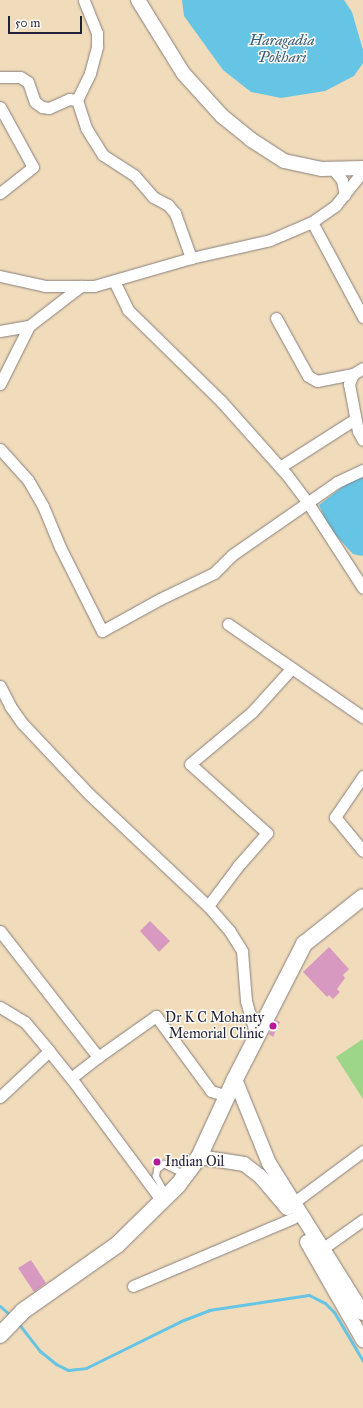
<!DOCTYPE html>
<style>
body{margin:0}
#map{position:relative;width:363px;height:1408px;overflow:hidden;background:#f0dcbb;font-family:"IM FELL Great Primer",serif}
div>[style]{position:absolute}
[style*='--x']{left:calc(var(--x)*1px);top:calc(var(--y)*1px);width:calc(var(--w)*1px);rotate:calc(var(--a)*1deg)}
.green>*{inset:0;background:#9dd689}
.water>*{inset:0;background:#66c4e4}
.stream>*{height:3px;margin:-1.5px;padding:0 1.5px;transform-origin:1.5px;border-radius:1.5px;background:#66c4e4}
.building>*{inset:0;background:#d799c0}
.roads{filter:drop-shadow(0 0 1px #897f7b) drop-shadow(0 0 1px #897f7b)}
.service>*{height:5.5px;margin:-2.75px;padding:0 2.75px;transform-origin:2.75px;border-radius:2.75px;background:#fff}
.minor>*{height:11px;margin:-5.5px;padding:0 5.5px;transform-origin:5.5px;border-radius:5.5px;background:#fff}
.tertiary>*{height:14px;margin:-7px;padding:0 7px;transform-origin:7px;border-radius:7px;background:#fff}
.secondary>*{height:16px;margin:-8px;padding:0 8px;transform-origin:8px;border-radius:8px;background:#fff}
.dots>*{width:11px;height:11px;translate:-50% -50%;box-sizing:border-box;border:2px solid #fdfcf7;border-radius:50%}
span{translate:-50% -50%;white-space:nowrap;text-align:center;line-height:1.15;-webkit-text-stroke:3px #fdfcf7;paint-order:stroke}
.poi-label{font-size:14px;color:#22223b}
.right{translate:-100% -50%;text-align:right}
.left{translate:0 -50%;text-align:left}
.water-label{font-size:15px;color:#3a5b76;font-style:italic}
.scale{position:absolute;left:8px;top:16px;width:74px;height:18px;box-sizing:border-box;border:2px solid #22223b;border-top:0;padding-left:5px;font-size:12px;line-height:14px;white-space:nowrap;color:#22223b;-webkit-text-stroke:3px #fdfcf7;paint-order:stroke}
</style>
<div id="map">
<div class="green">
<div style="clip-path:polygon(363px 1039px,363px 1099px,336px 1057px)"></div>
</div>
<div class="water">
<div style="clip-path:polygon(182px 0,344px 0,352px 12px,363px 50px,363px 63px,354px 76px,325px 91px,281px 98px,251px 92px,223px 70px,184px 16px)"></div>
<div style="clip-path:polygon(363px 477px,363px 555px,362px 556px,353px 554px,329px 528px,319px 505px,354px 478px)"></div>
</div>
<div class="stream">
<div style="--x:0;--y:1306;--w:15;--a:42"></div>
<div style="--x:18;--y:1323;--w:36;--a:52"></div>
<div style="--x:40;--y:1351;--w:21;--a:39"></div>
<div style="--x:56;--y:1364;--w:13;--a:27"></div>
<div style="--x:68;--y:1370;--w:18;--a:-6"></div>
<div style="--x:86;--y:1368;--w:106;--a:-26.3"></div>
<div style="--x:181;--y:1321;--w:30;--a:-21"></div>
<div style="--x:209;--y:1310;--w:101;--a:-8.5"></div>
<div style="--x:309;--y:1295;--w:18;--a:27"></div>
<div style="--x:325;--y:1303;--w:13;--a:45"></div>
<div style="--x:334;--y:1312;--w:57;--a:59.4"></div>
</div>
<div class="building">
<div style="clip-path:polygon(150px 921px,170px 941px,159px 952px,140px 931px)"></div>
<div style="clip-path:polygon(329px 947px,349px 969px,343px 975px,345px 978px,337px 989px,340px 992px,333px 999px,329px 995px,327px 997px,303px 972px)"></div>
<div style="clip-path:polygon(276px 1020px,280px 1022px,273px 1037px,269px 1034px)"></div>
<div style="clip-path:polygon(31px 1260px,46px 1283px,34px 1292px,18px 1268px)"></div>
</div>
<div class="roads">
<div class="service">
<div style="--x:166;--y:1195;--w:21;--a:-119"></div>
<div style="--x:156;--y:1177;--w:7;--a:-82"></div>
<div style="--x:157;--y:1170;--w:9;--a:-41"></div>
<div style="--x:164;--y:1164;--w:22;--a:27"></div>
</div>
<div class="minor">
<div style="--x:0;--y:77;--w:20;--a:0"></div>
<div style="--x:20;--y:77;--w:9;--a:32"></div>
<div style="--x:28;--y:82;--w:21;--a:71"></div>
<div style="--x:35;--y:102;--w:9;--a:36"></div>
<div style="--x:42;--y:107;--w:7;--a:8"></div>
<div style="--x:49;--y:108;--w:22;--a:-24"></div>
<div style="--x:69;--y:99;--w:8;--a:7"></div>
<div style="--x:77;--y:100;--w:29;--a:72"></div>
<div style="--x:86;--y:128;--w:32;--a:58"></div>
<div style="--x:103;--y:155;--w:38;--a:33"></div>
<div style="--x:135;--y:176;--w:28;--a:49"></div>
<div style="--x:153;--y:197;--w:17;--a:28"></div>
<div style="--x:168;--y:205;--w:11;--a:49"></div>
<div style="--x:175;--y:213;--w:48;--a:70.4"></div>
<div style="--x:77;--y:100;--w:30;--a:-64"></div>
<div style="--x:90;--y:73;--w:28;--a:-75"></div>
<div style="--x:97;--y:46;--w:13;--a:-90"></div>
<div style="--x:97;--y:33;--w:35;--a:-112"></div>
<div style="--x:0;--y:107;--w:68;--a:61.2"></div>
<div style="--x:33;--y:167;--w:42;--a:141.8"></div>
<div style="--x:333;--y:169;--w:14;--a:51"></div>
<div style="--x:342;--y:180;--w:15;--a:79"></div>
<div style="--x:312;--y:222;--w:108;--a:61.8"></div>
<div style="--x:0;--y:276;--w:46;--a:12.5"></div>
<div style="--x:45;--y:286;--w:49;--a:0"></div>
<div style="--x:94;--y:286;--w:101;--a:-16.1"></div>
<div style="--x:191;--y:258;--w:81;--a:-12.8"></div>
<div style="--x:270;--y:240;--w:46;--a:-23.2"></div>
<div style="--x:312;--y:222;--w:28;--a:-35"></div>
<div style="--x:335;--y:206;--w:45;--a:-51.3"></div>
<div style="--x:114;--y:281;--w:32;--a:64"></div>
<div style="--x:128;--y:310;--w:130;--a:44.4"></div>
<div style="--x:221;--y:401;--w:99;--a:48.3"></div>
<div style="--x:287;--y:475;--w:35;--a:53"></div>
<div style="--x:308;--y:503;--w:101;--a:57.1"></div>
<div style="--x:276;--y:318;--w:66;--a:61.1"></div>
<div style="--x:308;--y:376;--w:10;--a:29"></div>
<div style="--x:317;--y:381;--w:37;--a:-11"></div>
<div style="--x:0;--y:331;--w:29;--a:-10"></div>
<div style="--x:363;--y:368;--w:12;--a:149"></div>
<div style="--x:353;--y:374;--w:11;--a:112"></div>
<div style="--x:349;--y:384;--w:48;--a:79.2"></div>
<div style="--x:358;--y:431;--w:10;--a:61"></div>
<div style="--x:0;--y:384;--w:65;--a:-63.4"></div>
<div style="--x:29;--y:326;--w:66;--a:-37.6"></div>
<div style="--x:0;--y:449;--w:42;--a:47.9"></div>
<div style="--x:28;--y:480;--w:30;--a:60"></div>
<div style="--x:43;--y:506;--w:44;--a:67.5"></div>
<div style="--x:60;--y:547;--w:94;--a:63.4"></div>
<div style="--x:102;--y:631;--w:66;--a:-28.9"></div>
<div style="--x:160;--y:599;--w:60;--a:-25.7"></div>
<div style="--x:214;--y:573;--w:25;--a:-45"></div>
<div style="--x:232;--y:555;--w:128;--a:-34.8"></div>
<div style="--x:337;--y:482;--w:29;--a:-25"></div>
<div style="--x:280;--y:467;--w:89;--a:-32.6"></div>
<div style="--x:228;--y:624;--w:164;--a:34.6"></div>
<div style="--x:0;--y:686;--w:22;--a:63"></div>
<div style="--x:10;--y:706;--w:21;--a:55"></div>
<div style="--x:22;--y:723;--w:98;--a:46.7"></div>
<div style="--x:89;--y:794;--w:163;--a:43.3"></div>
<div style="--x:208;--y:906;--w:32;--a:49"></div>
<div style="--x:229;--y:930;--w:25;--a:58"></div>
<div style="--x:242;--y:951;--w:50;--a:85.4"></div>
<div style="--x:246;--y:1001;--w:37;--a:74"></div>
<div style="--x:363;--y:776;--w:50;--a:124.3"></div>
<div style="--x:335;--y:817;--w:44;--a:50.5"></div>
<div style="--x:208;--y:906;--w:50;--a:-53.1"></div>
<div style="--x:238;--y:866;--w:44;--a:-48.7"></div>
<div style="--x:267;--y:833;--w:103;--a:-138.1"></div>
<div style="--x:190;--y:764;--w:81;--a:-40"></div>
<div style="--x:252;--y:712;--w:58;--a:-47.8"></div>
<div style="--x:0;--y:931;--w:160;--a:52.1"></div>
<div style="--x:98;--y:1057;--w:71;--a:-35.3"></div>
<div style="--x:156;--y:1016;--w:93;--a:53.7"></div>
<div style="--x:211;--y:1091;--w:17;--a:17"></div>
<div style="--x:0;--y:1007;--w:29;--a:31"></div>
<div style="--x:25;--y:1022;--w:38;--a:50"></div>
<div style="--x:98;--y:1057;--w:34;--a:142"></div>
<div style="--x:71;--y:1078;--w:153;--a:53.5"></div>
<div style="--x:0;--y:1097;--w:67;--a:-43.2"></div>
<div style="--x:49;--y:1051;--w:35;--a:51"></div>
<div style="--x:293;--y:1203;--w:87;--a:-36.6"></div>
<div style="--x:322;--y:1249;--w:50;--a:-35.3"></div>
<div style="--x:133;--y:1286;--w:174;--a:-23"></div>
</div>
<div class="tertiary">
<div style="--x:138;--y:0;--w:86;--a:58.3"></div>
<div style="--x:183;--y:73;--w:58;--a:47.8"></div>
<div style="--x:222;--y:116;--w:36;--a:39"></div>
<div style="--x:250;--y:139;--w:40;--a:32.9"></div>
<div style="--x:284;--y:161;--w:39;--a:12"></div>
<div style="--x:322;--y:169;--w:41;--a:-1.4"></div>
<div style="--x:235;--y:1079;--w:91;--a:68"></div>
<div style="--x:269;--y:1163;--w:177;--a:57.9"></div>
<div style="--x:199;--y:1157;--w:46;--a:8.8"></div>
<div style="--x:244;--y:1164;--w:20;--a:37"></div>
<div style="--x:260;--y:1176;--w:42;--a:49.8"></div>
<div style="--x:307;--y:1242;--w:113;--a:60.3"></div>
</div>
<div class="secondary">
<div style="--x:0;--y:1335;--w:33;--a:-46"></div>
<div style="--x:23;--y:1311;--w:115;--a:-35.1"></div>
<div style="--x:117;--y:1245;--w:86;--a:-44.5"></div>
<div style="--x:178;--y:1185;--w:35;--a:-53"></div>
<div style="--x:199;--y:1157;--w:86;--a:-65.2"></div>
<div style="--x:235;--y:1079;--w:152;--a:-62.9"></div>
<div style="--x:304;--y:944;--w:75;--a:-38.5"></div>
</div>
</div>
<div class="dots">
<div style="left:273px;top:1026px;background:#b5179e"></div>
<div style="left:157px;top:1162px;background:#b5179e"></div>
</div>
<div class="poi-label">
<span class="right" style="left:264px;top:1026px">Dr K C Mohanty<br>Memorial Clinic</span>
<span class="left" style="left:165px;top:1162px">Indian Oil</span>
</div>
<div class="water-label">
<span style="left:282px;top:49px">Haragadia<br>Pokhari</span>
</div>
<div class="scale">50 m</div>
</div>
